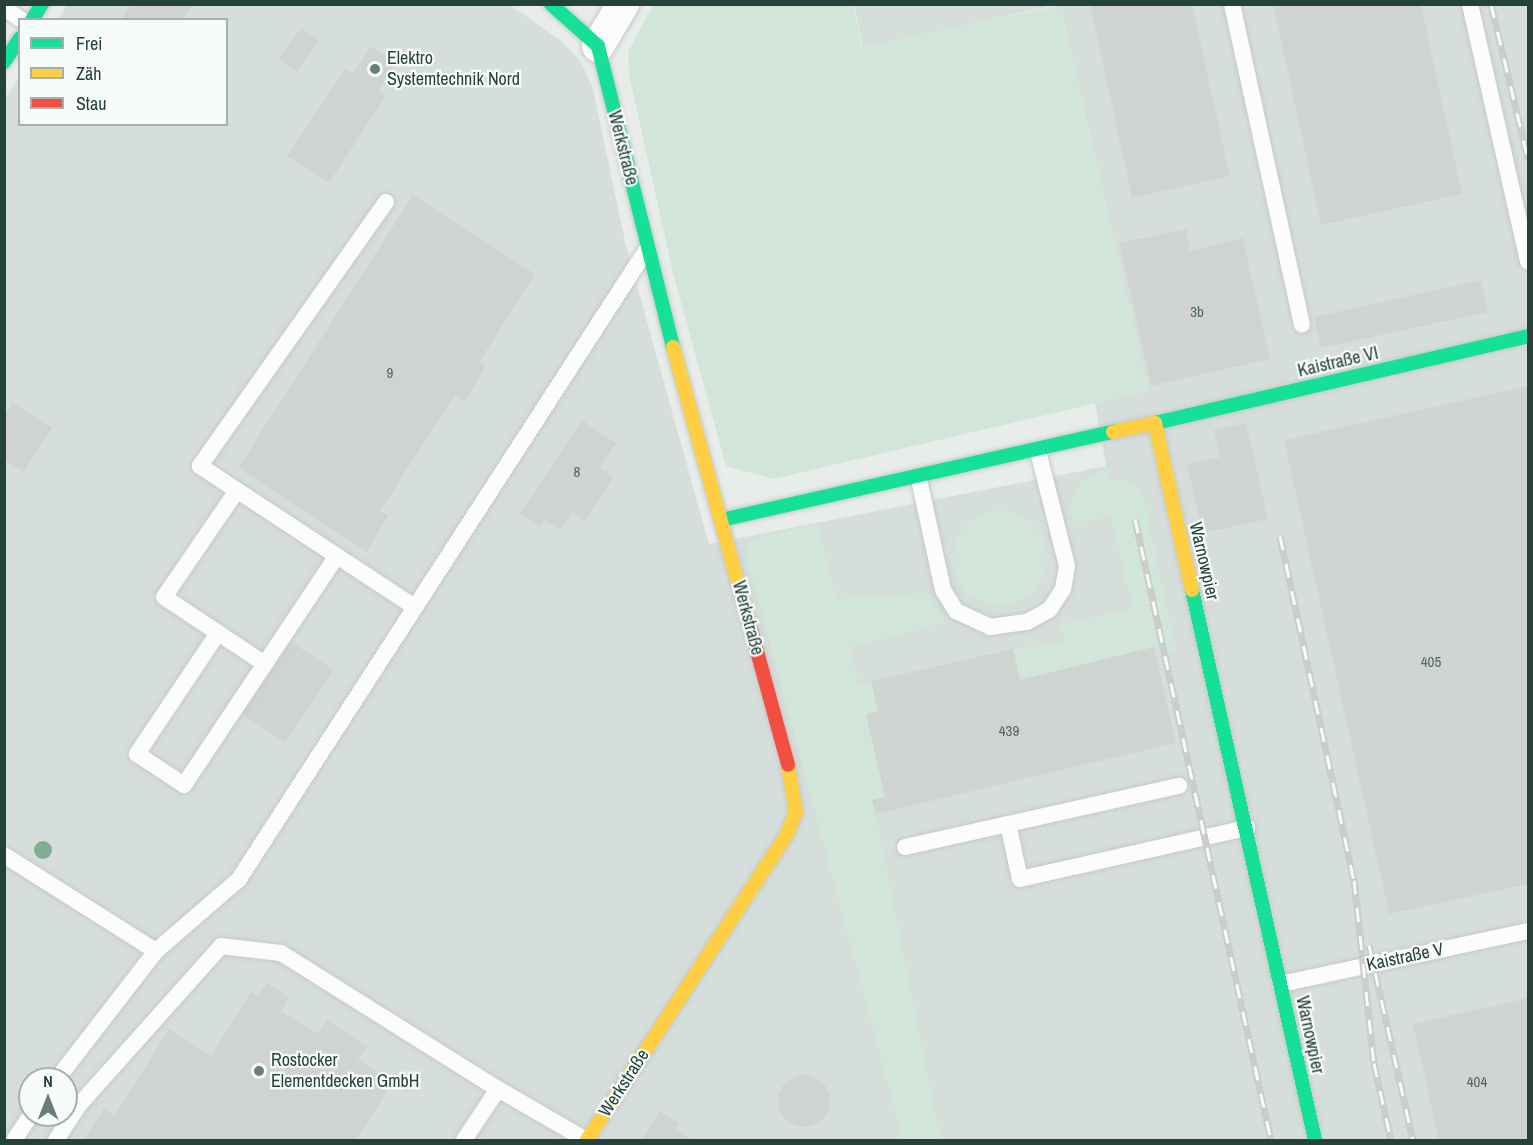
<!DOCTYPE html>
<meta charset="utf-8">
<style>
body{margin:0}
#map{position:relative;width:1533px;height:1145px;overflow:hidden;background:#e8edeb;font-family:"Archivo Narrow",sans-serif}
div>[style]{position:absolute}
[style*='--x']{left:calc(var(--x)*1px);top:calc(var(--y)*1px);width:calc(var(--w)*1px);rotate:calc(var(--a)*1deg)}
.built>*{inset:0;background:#d6dedb}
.green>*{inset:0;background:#d1e6d8}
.round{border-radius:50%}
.building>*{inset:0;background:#cfd4d2}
.roads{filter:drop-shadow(0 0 2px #c5cac8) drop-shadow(0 0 2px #c5cac8)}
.lane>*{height:16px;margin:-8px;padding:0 8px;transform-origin:8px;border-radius:8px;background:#fcfcfc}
.street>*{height:32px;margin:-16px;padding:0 16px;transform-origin:16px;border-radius:16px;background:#fcfcfc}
.fast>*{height:14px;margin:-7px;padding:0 7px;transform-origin:7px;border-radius:7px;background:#16e098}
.slow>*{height:14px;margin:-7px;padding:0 7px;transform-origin:7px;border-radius:7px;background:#ffcf43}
.jam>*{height:14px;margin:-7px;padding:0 7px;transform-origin:7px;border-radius:7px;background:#f24e42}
.rail>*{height:7px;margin-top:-3.5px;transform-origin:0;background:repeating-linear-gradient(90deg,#f7fbf9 0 14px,#c9cdcc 0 28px);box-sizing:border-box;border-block:2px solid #c9cdcc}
.trees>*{width:18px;height:18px;margin:-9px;border-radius:50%;background:#81ae93}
.dots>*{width:16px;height:16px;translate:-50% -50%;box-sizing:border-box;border:3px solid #f7fbf9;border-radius:50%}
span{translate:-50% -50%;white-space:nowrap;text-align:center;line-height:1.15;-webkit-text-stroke:4.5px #f7fbf9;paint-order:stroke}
.number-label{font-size:15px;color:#506761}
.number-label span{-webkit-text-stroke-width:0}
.poi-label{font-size:18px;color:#24423a}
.left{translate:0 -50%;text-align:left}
.street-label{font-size:18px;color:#24423a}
.frame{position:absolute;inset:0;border:6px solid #24423a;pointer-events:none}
.legend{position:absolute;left:18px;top:18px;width:210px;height:108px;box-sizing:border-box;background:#f7fbf9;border:2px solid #a3b1ad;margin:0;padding:8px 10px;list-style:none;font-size:18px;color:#24423a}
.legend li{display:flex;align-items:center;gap:12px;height:30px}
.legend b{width:30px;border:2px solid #a3b1ad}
.north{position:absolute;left:18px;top:1067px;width:60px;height:60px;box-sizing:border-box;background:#f7fbf9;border:2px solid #a3b1ad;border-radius:50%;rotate:0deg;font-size:16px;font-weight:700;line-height:24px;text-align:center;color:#24423a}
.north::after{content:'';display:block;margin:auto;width:21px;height:27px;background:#697e78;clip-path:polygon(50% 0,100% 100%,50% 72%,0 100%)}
</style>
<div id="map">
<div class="built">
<div style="clip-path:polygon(854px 4px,1054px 5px,863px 49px)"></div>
<div style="clip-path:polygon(evenodd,67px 5px,510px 5px,560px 40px,580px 60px,593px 89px,626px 246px,709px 544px,1106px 466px,1095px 403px,1148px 391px,1060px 5px,1528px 5px,1528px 1140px,5px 1140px,4px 100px,19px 78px,20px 124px,226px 124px,226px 20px,58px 19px,67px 5px,30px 1079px,66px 1079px,66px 1115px,30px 1115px,30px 1079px)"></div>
</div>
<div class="green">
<div style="clip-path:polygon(653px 5px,853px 5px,862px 47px,1060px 5px,1148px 391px,773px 479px,726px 466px,673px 273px,629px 75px,628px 52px)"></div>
<div style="clip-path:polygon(1107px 466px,1111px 480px,1126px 480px,1141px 490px,1176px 651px,1154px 647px,1020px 680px,1013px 649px,1066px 643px,1061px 625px,1133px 608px,1111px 516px,1077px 523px,1068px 510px,1081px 482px)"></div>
<div class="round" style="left:953px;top:511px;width:94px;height:94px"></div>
<div style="clip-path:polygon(817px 524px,836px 599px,927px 593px,947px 622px,850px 647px,859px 685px,871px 681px,878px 711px,866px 715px,885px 797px,873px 800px,940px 1140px,903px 1140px,745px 550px,757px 538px)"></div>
</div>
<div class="building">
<div style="clip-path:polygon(131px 4px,193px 4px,183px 20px,121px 20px)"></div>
<div style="clip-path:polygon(1090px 4px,1192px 4px,1230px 176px,1132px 198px)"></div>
<div style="clip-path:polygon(1273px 4px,1421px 4px,1462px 194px,1321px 225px)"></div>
<div style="clip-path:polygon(301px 28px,319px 40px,297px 72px,279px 59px)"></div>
<div style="clip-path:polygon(371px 46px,396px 63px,378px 91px,386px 96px,329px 183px,287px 156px,345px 69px,353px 74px)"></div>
<div style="clip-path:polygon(413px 195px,535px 274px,480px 361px,486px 365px,465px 402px,455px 395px,380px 511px,388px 516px,367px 552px,238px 468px)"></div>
<div style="clip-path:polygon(1186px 229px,1190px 251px,1243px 238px,1270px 359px,1151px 386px,1119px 243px)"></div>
<div style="clip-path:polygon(1481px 280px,1488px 312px,1321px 348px,1314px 317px)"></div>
<div style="clip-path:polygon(1528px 386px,1528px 884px,1389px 914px,1284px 440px)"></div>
<div style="clip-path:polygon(13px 403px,52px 428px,24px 472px,4px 460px,4px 416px)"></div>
<div style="clip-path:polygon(582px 420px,616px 443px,600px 468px,614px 477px,585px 521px,572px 512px,560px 530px,544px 520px,540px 527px,520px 514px)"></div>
<div style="clip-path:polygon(1246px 423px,1268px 519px,1203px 533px,1187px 464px,1220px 457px,1214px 430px)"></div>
<div style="clip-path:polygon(291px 642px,334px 670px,285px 743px,242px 714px)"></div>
<div style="clip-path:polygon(1154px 647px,1176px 743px,876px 814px,872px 800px,885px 797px,866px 714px,878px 711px,871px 681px,1013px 649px,1020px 680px)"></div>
<div style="clip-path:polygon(267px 983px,289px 997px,281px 1011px,318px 1034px,327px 1020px,367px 1046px,358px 1060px,393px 1082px,356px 1140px,84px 1140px,104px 1108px,115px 1115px,169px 1029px,211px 1056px,251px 992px,258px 996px)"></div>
<div style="clip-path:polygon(1528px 998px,1528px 1140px,1439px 1140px,1413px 1024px)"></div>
<div class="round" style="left:778px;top:1075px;width:52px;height:52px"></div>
<div style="clip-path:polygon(660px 1111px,679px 1123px,675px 1129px,693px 1140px,641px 1140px)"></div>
</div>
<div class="roads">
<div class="lane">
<div style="--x:1232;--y:4;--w:328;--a:77.7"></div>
<div style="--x:1470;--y:4;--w:264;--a:77.3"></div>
<div style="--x:4;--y:8;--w:22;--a:34"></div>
<div style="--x:386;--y:202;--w:323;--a:125.2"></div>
<div style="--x:200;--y:466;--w:257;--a:33.3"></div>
<div style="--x:919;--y:479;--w:114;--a:77.8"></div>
<div style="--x:943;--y:590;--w:25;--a:58"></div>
<div style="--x:956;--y:611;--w:38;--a:25"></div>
<div style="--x:990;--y:627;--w:37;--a:-8"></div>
<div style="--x:1027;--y:622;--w:26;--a:-29"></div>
<div style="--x:1050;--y:609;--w:24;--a:-57"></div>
<div style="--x:1063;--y:589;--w:23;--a:-80"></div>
<div style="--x:1067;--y:566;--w:119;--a:-104.2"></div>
<div style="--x:236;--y:492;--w:127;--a:124.4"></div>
<div style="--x:164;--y:597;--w:121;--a:33.6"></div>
<div style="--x:218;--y:633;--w:146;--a:123.8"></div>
<div style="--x:137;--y:754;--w:56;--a:33.4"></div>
<div style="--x:184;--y:785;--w:275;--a:-56.3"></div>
<div style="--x:1008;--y:824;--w:56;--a:77.7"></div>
<div style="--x:1020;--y:879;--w:233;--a:-12.7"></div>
<div style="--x:905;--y:847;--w:281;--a:-12.6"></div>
<div style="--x:4;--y:855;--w:180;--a:32.3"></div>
<div style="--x:1281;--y:984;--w:253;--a:-12.1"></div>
<div style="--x:57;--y:1079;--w:162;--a:-52.3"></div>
<div style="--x:156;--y:951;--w:110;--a:-40.9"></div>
<div style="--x:239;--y:879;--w:751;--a:-57.07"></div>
<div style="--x:14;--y:1140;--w:30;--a:-56"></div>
<div style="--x:56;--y:1140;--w:42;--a:-56.7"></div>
<div style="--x:79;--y:1105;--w:213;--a:-48.2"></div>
<div style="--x:221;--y:946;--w:60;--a:6.7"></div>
<div style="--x:281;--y:953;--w:256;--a:32.1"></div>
<div style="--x:464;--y:1140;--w:61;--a:-56.3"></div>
<div style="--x:498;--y:1089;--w:102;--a:30.1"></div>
</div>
<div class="street">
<div style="--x:598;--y:46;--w:49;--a:-59.2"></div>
</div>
<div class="fast">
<div style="--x:551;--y:4;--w:63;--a:41.8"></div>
<div style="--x:598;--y:46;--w:310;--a:76"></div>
<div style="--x:32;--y:20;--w:19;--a:-58"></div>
<div style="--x:4;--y:62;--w:29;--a:-56"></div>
<div style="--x:1155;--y:423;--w:383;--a:-13.1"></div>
<div style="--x:721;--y:520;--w:402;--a:-12.7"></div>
<div style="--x:1192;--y:590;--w:564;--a:77.39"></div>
</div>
<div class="slow">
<div style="--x:673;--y:347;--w:285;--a:74.6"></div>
<div style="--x:1113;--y:432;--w:43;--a:-12.1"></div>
<div style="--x:1155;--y:423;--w:171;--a:77.5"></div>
<div style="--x:587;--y:1140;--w:363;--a:-56.8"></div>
<div style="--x:786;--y:836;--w:26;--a:-67"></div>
<div style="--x:796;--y:812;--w:48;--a:-99.7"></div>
</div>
<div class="jam">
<div style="--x:749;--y:622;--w:148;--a:74.7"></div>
</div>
</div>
<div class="rail">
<div style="--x:1491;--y:4;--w:159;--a:76.6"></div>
<div style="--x:1135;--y:519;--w:636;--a:77.65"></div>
<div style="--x:1280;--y:536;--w:352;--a:77.9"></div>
<div style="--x:1354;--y:880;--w:184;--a:83.8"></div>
<div style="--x:1374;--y:1063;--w:79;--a:77.6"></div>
<div style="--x:1369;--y:945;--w:200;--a:77.3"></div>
</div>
<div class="trees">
<div style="left:43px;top:850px"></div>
</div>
<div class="dots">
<div style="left:375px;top:69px;background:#697e78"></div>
<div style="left:259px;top:1071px;background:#697e78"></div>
</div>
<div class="number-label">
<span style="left:1197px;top:312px">3b</span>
<span style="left:390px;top:373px">9</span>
<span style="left:577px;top:472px">8</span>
<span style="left:1431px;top:662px">405</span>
<span style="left:1009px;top:731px">439</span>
<span style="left:1477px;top:1082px">404</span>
</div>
<div class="poi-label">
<span class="left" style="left:387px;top:69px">Elektro<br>Systemtechnik Nord</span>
<span class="left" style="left:271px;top:1071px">Rostocker<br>Elementdecken GmbH</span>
</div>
<div class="street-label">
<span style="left:623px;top:148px;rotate:76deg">Werkstraße</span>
<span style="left:1338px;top:362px;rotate:-13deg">Kaistraße VI</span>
<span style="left:1204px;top:561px;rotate:77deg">Warnowpier</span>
<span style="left:748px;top:618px;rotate:75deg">Werkstraße</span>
<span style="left:1405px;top:957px;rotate:-12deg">Kaistraße V</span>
<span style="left:1310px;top:1035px;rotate:78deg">Warnowpier</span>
<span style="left:624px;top:1083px;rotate:-57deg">Werkstraße</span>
</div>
<div class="frame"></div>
<ul class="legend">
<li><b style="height:8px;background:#16e098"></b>Frei</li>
<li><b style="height:8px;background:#ffcf43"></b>Zäh</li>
<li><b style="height:8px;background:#f24e42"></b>Stau</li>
</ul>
<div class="north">N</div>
</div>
